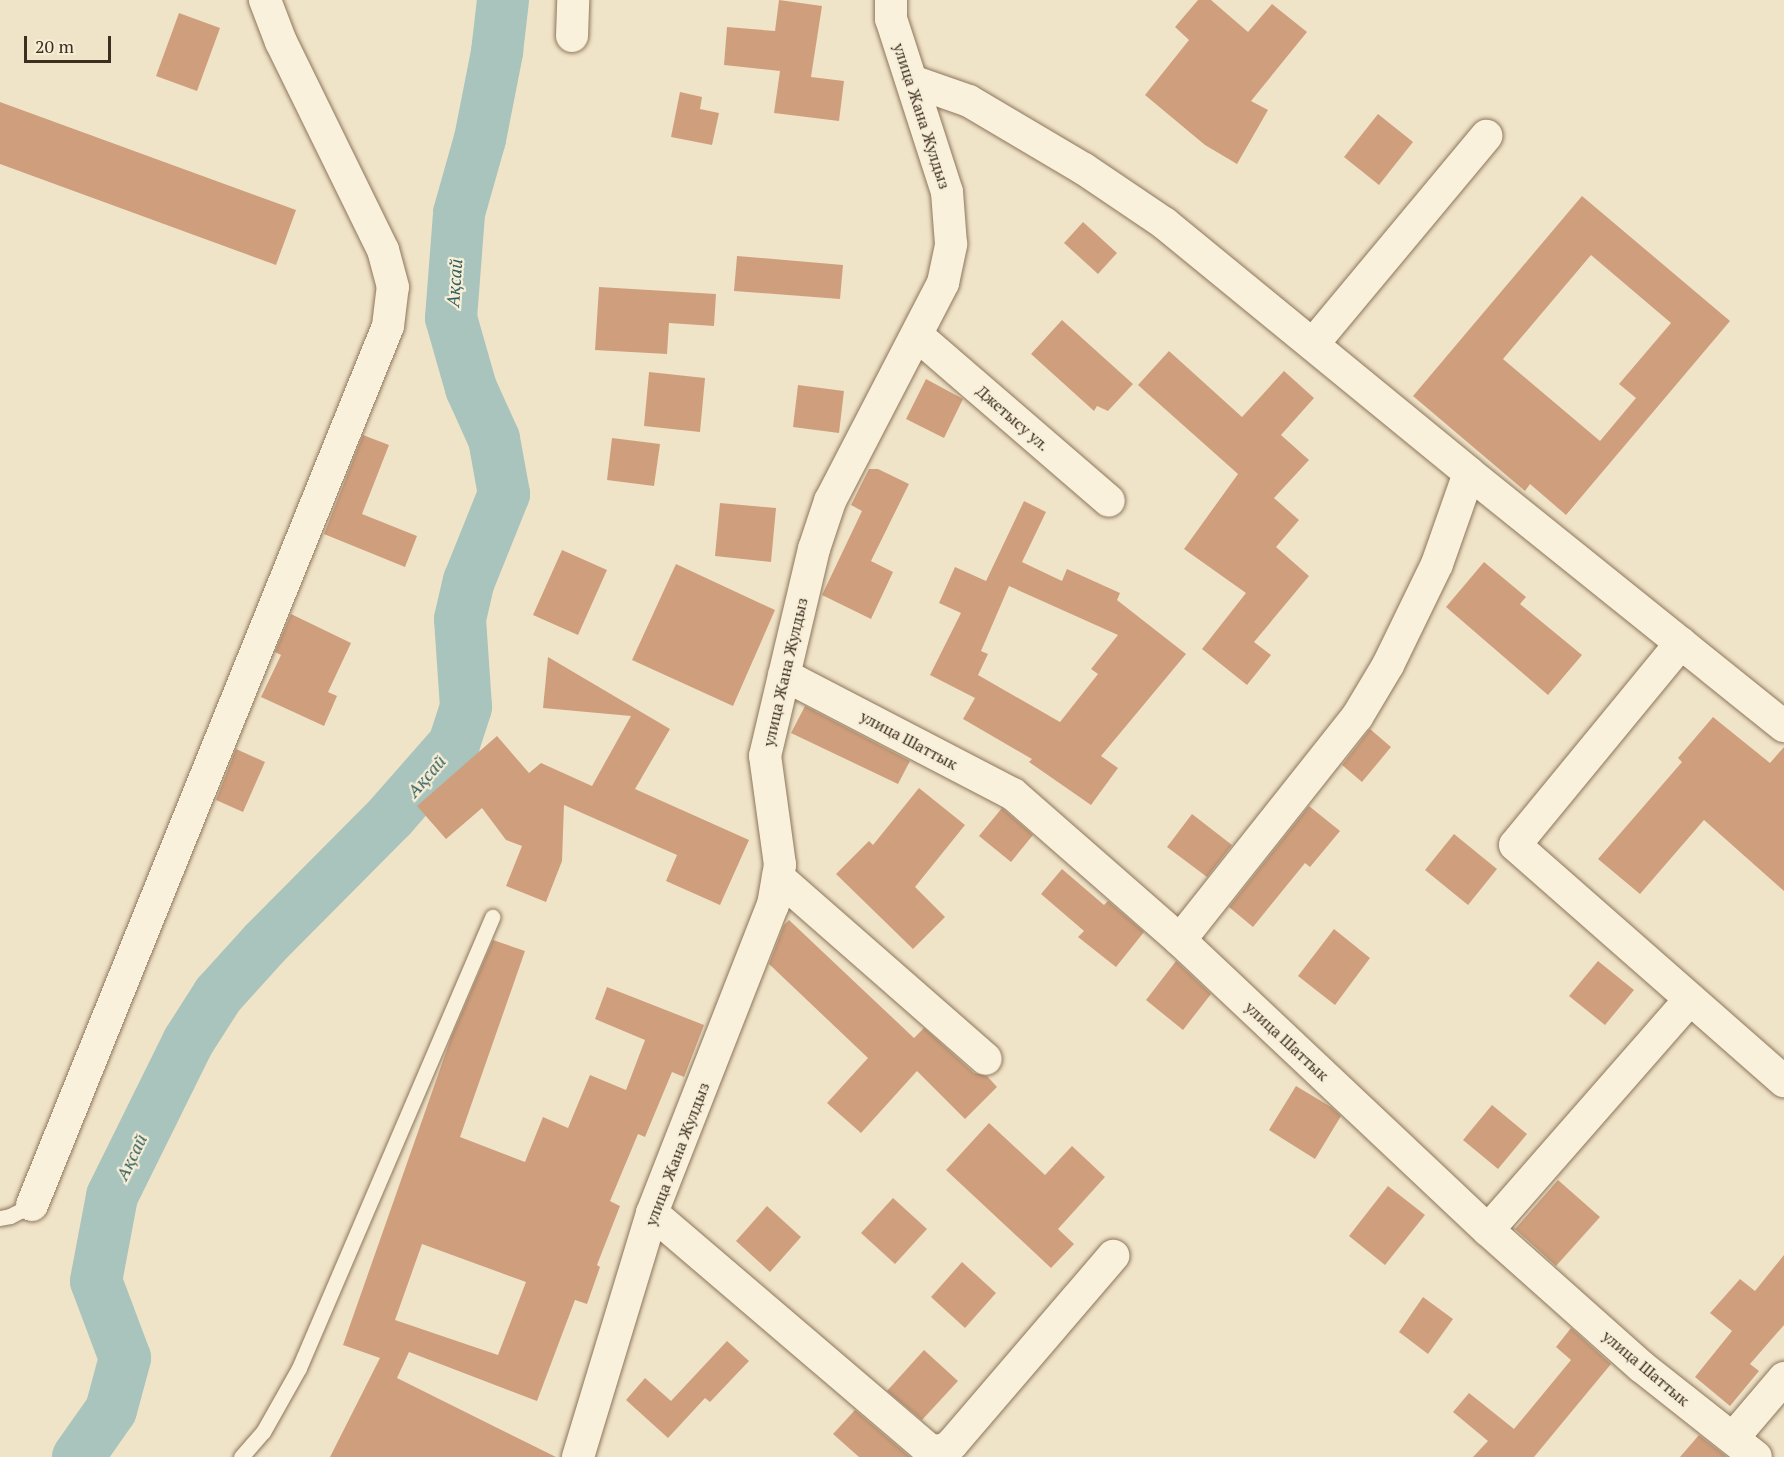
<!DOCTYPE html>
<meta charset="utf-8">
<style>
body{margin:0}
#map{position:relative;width:1784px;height:1457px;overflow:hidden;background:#f0e4c8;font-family:"PT Serif",serif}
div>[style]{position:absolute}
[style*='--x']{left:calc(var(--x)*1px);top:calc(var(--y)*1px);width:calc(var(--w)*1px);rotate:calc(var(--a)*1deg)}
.river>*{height:52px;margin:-26px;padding:0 26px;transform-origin:26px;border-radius:26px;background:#a9c4bc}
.building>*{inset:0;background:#cf9f7d}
.roads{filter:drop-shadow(0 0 2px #8d765c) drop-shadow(0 0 2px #8d765c)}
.lane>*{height:15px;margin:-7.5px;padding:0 7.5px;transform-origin:7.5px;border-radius:7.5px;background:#faf1dc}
.street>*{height:32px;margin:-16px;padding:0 16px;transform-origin:16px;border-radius:16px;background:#faf1dc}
span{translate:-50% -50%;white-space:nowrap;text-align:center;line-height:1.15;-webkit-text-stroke:4.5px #f7eed8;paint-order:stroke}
.street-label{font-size:16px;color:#3d2e20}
.water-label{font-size:18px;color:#2f5d5a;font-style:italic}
.scale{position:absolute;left:24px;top:36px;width:87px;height:27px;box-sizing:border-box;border:3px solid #3d2e20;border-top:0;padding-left:8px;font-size:18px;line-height:21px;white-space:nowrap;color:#3d2e20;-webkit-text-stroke:4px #f7eed8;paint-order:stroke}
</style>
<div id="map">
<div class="river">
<div style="--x:78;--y:1457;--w:57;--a:-54.9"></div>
<div style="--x:111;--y:1410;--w:54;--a:-74.9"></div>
<div style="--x:125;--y:1358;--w:82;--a:-110.6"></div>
<div style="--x:96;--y:1281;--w:86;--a:-79.3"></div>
<div style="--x:112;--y:1196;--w:172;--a:-63.7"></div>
<div style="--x:188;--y:1042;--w:56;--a:-57.4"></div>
<div style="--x:218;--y:995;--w:70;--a:-47.9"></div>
<div style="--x:265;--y:943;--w:179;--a:-45.2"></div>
<div style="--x:391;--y:816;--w:96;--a:-48.8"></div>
<div style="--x:454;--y:744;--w:39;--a:-72"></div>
<div style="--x:466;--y:707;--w:88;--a:-93.9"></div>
<div style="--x:460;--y:619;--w:39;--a:-77"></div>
<div style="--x:469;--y:581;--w:94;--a:-68.1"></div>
<div style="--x:504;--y:494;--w:56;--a:-100.3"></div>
<div style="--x:494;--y:439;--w:56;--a:-114.3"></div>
<div style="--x:471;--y:388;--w:73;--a:-105.9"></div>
<div style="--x:451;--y:318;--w:105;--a:-85.6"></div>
<div style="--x:459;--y:213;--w:77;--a:-74.2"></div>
<div style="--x:480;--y:139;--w:89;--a:-78.9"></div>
<div style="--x:497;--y:52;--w:52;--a:-83.4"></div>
</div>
<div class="building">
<div style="clip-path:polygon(779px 0,822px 6px,811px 77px,844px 81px,839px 121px,774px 113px,780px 71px,724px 65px,727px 27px,775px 31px)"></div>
<div style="clip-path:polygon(1198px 0,1211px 0,1248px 32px,1272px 4px,1307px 32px,1251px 101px,1268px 110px,1237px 164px,1205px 145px,1145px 95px,1189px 40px,1175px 27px)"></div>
<div style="clip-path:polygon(179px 13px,220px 28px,197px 91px,156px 76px)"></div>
<div style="clip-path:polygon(680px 92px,702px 97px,700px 109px,719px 113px,712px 145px,671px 137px)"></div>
<div style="clip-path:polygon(0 102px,296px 210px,276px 265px,0 164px)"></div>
<div style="clip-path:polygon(1378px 114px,1413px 142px,1379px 185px,1344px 157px)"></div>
<div style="clip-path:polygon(evenodd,1582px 196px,1730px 321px,1566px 515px,1530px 484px,1525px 491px,1413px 396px,1582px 196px,1591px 255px,1671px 323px,1619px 384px,1636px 398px,1600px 441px,1503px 359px,1591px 255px)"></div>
<div style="clip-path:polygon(1083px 222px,1117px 253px,1098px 274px,1064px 243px)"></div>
<div style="clip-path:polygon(737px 256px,843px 265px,840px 299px,734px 291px)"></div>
<div style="clip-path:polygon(599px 287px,716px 294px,714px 326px,669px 323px,667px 354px,595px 350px)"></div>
<div style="clip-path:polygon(1062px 320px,1133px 384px,1108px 411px,1097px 406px,1094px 411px,1031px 354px)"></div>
<div style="clip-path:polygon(1169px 351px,1242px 417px,1284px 371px,1314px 398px,1281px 435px,1309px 460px,1274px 498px,1299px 520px,1276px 547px,1309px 576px,1254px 642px,1271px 655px,1247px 685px,1202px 649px,1246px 593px,1184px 549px,1238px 474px,1138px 385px)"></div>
<div style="clip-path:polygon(649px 372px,705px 378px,700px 432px,644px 426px)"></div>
<div style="clip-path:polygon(926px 379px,963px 399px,944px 438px,906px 419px)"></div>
<div style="clip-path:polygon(798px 385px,844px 391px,839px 433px,793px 427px)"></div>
<div style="clip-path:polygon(363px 435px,389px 445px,362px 514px,417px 536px,405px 567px,324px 534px)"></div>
<div style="clip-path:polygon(612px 438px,660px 444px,654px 486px,607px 480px)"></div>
<div style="clip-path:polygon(869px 469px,878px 469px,909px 484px,871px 561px,893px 572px,871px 619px,822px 595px,862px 511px,851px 505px)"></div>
<div style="clip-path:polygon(evenodd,1024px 501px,1046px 512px,1022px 562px,1062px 581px,1067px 569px,1120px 593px,1117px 600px,1186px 654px,1101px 756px,1118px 768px,1091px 805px,1029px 762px,1032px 759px,963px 719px,975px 698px,930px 675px,961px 613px,939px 603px,955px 567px,986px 581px,1024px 501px,1009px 586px,1118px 635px,1091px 669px,1098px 674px,1060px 722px,978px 675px,988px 654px,981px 651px,1009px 586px)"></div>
<div style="clip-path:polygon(720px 503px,776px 508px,771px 562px,715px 556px)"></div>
<div style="clip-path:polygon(562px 550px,607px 570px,578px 635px,533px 615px)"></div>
<div style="clip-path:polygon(1484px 562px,1526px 597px,1520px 604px,1582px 655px,1548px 695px,1446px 607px)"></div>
<div style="clip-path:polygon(676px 564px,775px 610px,733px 706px,632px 660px)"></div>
<div style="clip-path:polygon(291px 614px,351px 643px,328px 692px,337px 696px,324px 726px,261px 697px,281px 655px,275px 652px)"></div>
<div style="clip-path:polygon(548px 657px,670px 729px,635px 789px,749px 840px,720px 905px,666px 881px,677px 855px,564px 805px,562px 861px,546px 902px,506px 886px,522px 846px,506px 840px,482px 808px,446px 839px,417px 806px,497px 736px,529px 773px,541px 763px,592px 786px,631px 716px,543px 708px)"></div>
<div style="clip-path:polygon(805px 706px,910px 761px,898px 784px,791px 733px)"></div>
<div style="clip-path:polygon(1713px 717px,1770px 763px,1784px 747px,1784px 891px,1704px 820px,1640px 894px,1598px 859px,1682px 762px,1678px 758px)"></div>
<div style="clip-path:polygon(1370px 729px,1391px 747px,1362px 782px,1342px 765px)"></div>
<div style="clip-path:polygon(236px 749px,265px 762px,243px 812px,216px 800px)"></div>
<div style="clip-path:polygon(919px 788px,965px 825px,915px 887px,945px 917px,913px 949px,836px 874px,869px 841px,873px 845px)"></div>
<div style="clip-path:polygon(1309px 806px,1340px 831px,1310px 867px,1305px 863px,1253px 927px,1229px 907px)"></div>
<div style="clip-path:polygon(1002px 808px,1033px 835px,1011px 862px,979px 836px)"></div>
<div style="clip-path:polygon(1192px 814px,1232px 845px,1207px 877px,1167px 847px)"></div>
<div style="clip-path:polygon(1454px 834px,1497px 869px,1468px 905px,1425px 870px)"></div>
<div style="clip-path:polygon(1062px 869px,1104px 905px,1108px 901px,1144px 932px,1116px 967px,1078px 937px,1084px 931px,1041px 894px)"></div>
<div style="clip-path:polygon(789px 920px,914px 1038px,924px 1028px,974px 1073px,987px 1076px,997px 1087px,965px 1119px,917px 1071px,861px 1133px,827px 1103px,868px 1058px,769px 964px,784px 925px)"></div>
<div style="clip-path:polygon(1334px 929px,1370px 958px,1335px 1005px,1298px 976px)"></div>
<div style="clip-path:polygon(evenodd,493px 940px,525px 951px,460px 1137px,525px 1162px,543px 1117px,568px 1128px,590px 1075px,626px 1090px,645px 1040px,595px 1019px,607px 987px,704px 1025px,684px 1077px,672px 1072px,645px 1137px,638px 1134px,610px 1201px,620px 1206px,597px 1265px,600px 1267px,587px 1304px,575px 1300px,537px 1401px,409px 1352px,397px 1378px,556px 1457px,330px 1457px,380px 1358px,343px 1345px,451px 1038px,493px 940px,422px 1244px,526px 1282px,498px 1355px,395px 1320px,422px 1244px)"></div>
<div style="clip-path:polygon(1176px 961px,1211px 994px,1183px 1030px,1146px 1000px)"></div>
<div style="clip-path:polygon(1598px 961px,1634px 990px,1605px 1025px,1569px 996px)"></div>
<div style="clip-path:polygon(1296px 1086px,1331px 1107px,1341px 1116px,1315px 1159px,1269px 1130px)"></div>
<div style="clip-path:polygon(1492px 1105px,1527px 1134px,1498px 1169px,1463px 1140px)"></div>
<div style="clip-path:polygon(989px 1123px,1045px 1175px,1072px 1146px,1105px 1177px,1058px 1229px,1074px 1244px,1051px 1268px,946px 1170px)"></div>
<div style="clip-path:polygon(1558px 1180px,1600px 1217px,1556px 1266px,1515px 1229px)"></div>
<div style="clip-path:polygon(1388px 1186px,1425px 1215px,1385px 1265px,1349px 1236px)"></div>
<div style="clip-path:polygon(893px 1198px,927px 1229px,895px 1264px,861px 1233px)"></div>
<div style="clip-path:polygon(767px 1206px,801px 1237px,770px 1272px,736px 1241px)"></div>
<div style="clip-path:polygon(1784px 1255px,1784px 1325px,1750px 1364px,1759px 1371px,1730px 1406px,1695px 1377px,1732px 1331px,1710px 1313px,1740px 1279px,1755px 1291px)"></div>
<div style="clip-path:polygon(962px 1262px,996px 1293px,965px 1328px,931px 1297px)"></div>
<div style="clip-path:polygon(1423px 1297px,1453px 1319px,1428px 1354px,1399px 1332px)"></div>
<div style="clip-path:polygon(1571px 1328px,1611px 1364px,1534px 1457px,1473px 1457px,1488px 1441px,1453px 1412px,1469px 1393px,1514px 1429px,1571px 1360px,1556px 1347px)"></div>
<div style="clip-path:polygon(727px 1341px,749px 1361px,710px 1402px,705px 1398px,668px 1438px,626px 1400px,645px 1378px,671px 1401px)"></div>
<div style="clip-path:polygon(924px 1350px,958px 1381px,922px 1420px,887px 1391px)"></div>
<div style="clip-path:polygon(855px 1410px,910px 1457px,859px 1457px,833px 1434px)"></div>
<div style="clip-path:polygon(1699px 1435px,1727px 1457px,1680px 1457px)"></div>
</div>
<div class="roads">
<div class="lane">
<div style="--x:0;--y:1218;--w:10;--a:-11"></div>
<div style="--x:10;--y:1216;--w:25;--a:-27"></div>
<div style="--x:241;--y:1457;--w:33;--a:-49"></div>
<div style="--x:263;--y:1432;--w:73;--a:-60.6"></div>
<div style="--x:299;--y:1368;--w:491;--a:-66.8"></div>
</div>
<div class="street">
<div style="--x:572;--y:36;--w:36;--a:-88"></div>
<div style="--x:912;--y:81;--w:60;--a:19.3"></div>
<div style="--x:969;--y:101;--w:134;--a:30.6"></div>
<div style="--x:1084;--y:169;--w:97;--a:34"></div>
<div style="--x:1164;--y:223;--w:394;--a:39.3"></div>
<div style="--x:1469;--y:473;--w:404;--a:38.8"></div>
<div style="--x:918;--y:336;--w:252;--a:40.8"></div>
<div style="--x:1313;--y:344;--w:271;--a:-50.2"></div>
<div style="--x:1681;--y:643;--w:261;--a:129.4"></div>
<div style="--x:1515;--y:845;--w:358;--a:41.3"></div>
<div style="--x:784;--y:675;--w:258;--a:27.5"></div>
<div style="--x:1013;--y:794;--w:222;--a:41.2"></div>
<div style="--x:1180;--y:940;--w:423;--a:43.3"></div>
<div style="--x:1488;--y:1230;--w:206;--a:41.7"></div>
<div style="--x:1642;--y:1367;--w:145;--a:38.3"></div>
<div style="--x:778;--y:877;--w:276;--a:41.2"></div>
<div style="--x:1180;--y:940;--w:285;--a:-51.6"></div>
<div style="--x:1357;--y:717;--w:61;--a:-59.2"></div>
<div style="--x:1388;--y:665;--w:112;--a:-64.1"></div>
<div style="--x:1437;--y:564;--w:96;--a:-70.6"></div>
<div style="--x:32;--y:1205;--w:948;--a:-67.95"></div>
<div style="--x:388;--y:326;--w:39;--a:-83"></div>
<div style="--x:393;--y:287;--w:38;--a:-105"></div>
<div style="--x:383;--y:250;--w:232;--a:-116.1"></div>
<div style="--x:281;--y:42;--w:45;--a:-110.9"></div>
<div style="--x:652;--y:1213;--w:363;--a:40.5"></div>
<div style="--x:928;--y:1449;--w:6;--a:18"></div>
<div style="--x:934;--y:1451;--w:12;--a:-9"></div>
<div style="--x:946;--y:1449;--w:8;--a:-40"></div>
<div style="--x:952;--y:1444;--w:248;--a:-49.4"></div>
<div style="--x:1488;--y:1230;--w:307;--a:-48.8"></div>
<div style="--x:1733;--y:1438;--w:79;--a:-49.6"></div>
<div style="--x:578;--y:1457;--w:255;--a:-73.1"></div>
<div style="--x:652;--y:1213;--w:331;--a:-68.6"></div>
<div style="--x:773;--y:905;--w:41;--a:-80.1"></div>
<div style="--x:780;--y:865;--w:110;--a:-97.8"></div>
<div style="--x:765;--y:756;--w:213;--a:-76.7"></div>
<div style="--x:814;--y:549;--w:51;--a:-71.6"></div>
<div style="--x:830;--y:501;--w:246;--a:-62.6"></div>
<div style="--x:943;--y:283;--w:40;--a:-78"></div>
<div style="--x:951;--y:244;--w:52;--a:-94.4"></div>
<div style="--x:947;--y:192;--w:182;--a:-107.9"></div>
<div style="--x:891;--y:19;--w:19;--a:-90"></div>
</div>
</div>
<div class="street-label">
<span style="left:922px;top:116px;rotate:72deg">улица Жана Жулдыз</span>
<span style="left:1013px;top:418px;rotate:41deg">Джетысу ул.</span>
<span style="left:785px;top:672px;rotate:-77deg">улица Жана Жулдыз</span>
<span style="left:909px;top:740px;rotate:28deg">улица Шаттык</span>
<span style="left:1287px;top:1041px;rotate:43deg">улица Шаттык</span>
<span style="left:677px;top:1154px;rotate:-69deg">улица Жана Жулдыз</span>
<span style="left:1646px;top:1368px;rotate:40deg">улица Шаттык</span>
</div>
<div class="water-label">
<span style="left:454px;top:283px;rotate:-86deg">Ақсай</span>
<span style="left:426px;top:776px;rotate:-49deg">Ақсай</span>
<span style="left:131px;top:1157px;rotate:-64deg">Ақсай</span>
</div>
<div class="scale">20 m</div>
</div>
